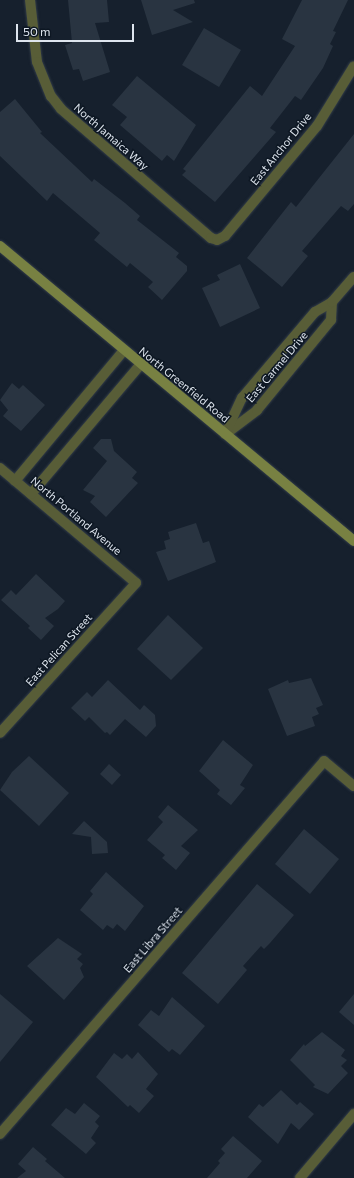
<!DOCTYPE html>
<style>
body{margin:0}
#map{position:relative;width:354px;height:1178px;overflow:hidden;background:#16202d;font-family:Commissioner,sans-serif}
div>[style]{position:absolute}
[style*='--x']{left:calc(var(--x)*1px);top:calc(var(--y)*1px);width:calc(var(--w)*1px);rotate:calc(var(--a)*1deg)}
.building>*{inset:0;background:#293441}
.roads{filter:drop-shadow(0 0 1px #323c48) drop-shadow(0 0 1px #323c48)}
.street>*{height:10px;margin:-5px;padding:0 5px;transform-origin:5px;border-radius:5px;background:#585d37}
.secondary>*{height:10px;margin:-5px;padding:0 5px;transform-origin:5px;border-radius:5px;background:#788142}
span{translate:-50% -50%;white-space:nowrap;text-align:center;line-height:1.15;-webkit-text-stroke:3px #0d1723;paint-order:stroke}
.street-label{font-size:11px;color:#dee5ee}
.scale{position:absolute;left:16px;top:24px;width:118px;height:18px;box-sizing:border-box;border:2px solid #dee5ee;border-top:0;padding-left:5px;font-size:12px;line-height:14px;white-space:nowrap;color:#dee5ee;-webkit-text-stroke:3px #0d1723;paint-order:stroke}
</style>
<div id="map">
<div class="building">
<div style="clip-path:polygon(68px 0,107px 0,109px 22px,95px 23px,110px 72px,83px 81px,79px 69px,73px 70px,65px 45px,72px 43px)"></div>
<div style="clip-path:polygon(141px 0,194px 0,195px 3px,173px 10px,193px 22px,152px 35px)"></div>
<div style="clip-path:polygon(302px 0,348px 0,333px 31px,336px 32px,330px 44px,333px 46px,323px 68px,301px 100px,295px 96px,270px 128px,276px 132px,215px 202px,182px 175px,186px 171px,183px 169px,250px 86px,262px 96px,295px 46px,282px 39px)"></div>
<div style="clip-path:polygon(204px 28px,241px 50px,219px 87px,182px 65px)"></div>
<div style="clip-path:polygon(137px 76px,196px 125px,174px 161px,167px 155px,162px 161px,120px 125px,127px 117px,112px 105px)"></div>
<div style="clip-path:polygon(15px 99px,42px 132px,40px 133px,92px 182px,94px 179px,125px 203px,140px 216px,137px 220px,179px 253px,176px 257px,187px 266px,187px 271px,162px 300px,148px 287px,153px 282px,130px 263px,127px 267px,94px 240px,100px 233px,53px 193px,47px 201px,0 156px,0 112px)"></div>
<div style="clip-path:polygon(354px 134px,354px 204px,348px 211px,341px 206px,302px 251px,308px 256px,282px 287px,247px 258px,291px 202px,296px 207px)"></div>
<div style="clip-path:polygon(240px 264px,260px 308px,220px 327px,202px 288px,220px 280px,217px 275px)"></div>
<div style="clip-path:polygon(12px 383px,19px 389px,23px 385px,45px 405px,21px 431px,3px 416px,8px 410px,0 400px)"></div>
<div style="clip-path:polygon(101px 439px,111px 439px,114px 451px,137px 472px,132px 478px,138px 483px,106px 517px,90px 502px,95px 496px,83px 490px,107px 461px,93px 448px)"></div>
<div style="clip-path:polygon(196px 523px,203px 543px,209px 541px,216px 562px,168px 581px,156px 552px,166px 549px,164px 541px,170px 539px,168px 532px)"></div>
<div style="clip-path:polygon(36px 574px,65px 601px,58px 609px,45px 618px,54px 626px,41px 640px,28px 628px,30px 626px,1px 600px,11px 590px,16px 595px)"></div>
<div style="clip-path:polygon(168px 615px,203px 648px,171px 680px,137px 649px)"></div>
<div style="clip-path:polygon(311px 678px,323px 705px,316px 708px,319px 714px,312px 717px,315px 726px,287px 736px,268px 689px,288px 680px,289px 683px)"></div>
<div style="clip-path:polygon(108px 680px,140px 710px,144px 705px,155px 715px,156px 726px,146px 737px,125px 719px,110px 735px,107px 732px,105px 733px,89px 717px,85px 721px,71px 708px,87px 692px,92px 697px)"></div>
<div style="clip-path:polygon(223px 740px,253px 765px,240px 785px,245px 788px,231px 805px,217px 794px,220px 790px,199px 771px)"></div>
<div style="clip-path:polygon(29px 756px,69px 793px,39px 826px,0 790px,12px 772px)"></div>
<div style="clip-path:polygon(109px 764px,121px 775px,112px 785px,100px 774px)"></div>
<div style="clip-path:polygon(168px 805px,198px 830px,181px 846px,190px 853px,176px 870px,162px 858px,165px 855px,147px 840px,163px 822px,158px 817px)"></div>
<div style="clip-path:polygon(84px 821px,107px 842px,108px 853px,92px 854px,91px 837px,72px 834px)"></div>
<div style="clip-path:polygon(304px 829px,339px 859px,310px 894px,275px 864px)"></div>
<div style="clip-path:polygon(106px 872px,144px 906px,125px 931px,117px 924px,113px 929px,107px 925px,103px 930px,80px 910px,93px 894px,90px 891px)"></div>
<div style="clip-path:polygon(257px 884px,294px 915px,270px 943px,264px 949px,261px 946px,243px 966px,247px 970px,218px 1004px,182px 973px)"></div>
<div style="clip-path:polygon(58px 938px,82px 954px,77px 959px,83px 964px,80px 968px,84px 977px,64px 1000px,27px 966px)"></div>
<div style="clip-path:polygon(0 994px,33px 1022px,0 1062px)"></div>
<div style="clip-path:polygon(354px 994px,354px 1025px,339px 1012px)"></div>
<div style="clip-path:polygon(172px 997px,205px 1026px,180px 1055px,172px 1049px,169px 1052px,138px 1025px,151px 1010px,159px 1016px)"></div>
<div style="clip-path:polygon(322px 1032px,345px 1050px,341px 1056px,347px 1060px,341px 1066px,348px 1073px,328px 1094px,313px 1087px,315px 1085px,290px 1060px,304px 1044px,305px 1046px)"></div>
<div style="clip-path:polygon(138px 1052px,158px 1074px,146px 1089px,154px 1096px,139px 1113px,130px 1105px,128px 1107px,96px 1077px,114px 1053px,122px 1059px,127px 1054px,132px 1059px)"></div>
<div style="clip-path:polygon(281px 1090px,297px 1105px,300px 1102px,314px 1114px,299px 1130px,291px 1123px,278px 1144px,248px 1117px,259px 1104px,263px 1107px)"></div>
<div style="clip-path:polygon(84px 1103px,100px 1116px,95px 1122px,99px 1126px,91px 1138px,96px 1143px,86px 1154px,51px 1125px,66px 1108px,75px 1114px)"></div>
<div style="clip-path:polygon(233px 1136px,262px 1161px,247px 1178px,207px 1178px,220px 1163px,218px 1161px,225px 1153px,221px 1149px)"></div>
<div style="clip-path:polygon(33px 1147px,47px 1159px,45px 1161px,65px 1178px,17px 1178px,26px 1171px,18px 1164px)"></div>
</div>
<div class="roads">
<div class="street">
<div style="--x:30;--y:0;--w:62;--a:83.6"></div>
<div style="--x:37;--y:62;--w:37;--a:68"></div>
<div style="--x:51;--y:96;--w:16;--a:52"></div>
<div style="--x:61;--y:109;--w:198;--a:40.7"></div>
<div style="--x:211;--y:238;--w:6;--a:18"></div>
<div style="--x:217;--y:240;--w:9;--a:-27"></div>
<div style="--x:225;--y:236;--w:143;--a:-50.1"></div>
<div style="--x:317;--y:126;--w:70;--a:-58.3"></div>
<div style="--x:227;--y:433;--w:38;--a:-37"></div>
<div style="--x:257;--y:410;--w:117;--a:-50.6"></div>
<div style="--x:331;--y:320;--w:18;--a:-87"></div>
<div style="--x:225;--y:434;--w:40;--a:-65"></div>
<div style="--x:242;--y:398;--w:113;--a:-49.7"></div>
<div style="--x:315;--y:312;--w:20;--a:-30"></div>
<div style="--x:332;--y:302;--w:33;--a:-49"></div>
<div style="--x:0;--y:468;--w:178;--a:40.2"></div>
<div style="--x:136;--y:583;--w:202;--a:132.2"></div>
<div style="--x:15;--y:481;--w:170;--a:-50.2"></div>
<div style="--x:31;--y:494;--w:170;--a:-49.8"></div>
<div style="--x:0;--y:1134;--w:494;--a:-49"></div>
<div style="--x:324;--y:761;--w:39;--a:40"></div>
<div style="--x:300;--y:1178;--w:84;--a:-49.8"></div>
</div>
<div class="secondary">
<div style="--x:0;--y:246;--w:461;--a:39.8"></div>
</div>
</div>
<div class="street-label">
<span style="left:111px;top:137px;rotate:41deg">North Jamaica Way</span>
<span style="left:281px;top:149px;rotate:-51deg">East Anchor Drive</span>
<span style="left:277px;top:367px;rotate:-50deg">East Carmel Drive</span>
<span style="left:184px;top:385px;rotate:39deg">North Greenfield Road</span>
<span style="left:76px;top:516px;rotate:40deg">North Portland Avenue</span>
<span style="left:59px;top:650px;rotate:-48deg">East Pelican Street</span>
<span style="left:153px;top:940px;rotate:-49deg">East Libra Street</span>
</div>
<div class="scale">50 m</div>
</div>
